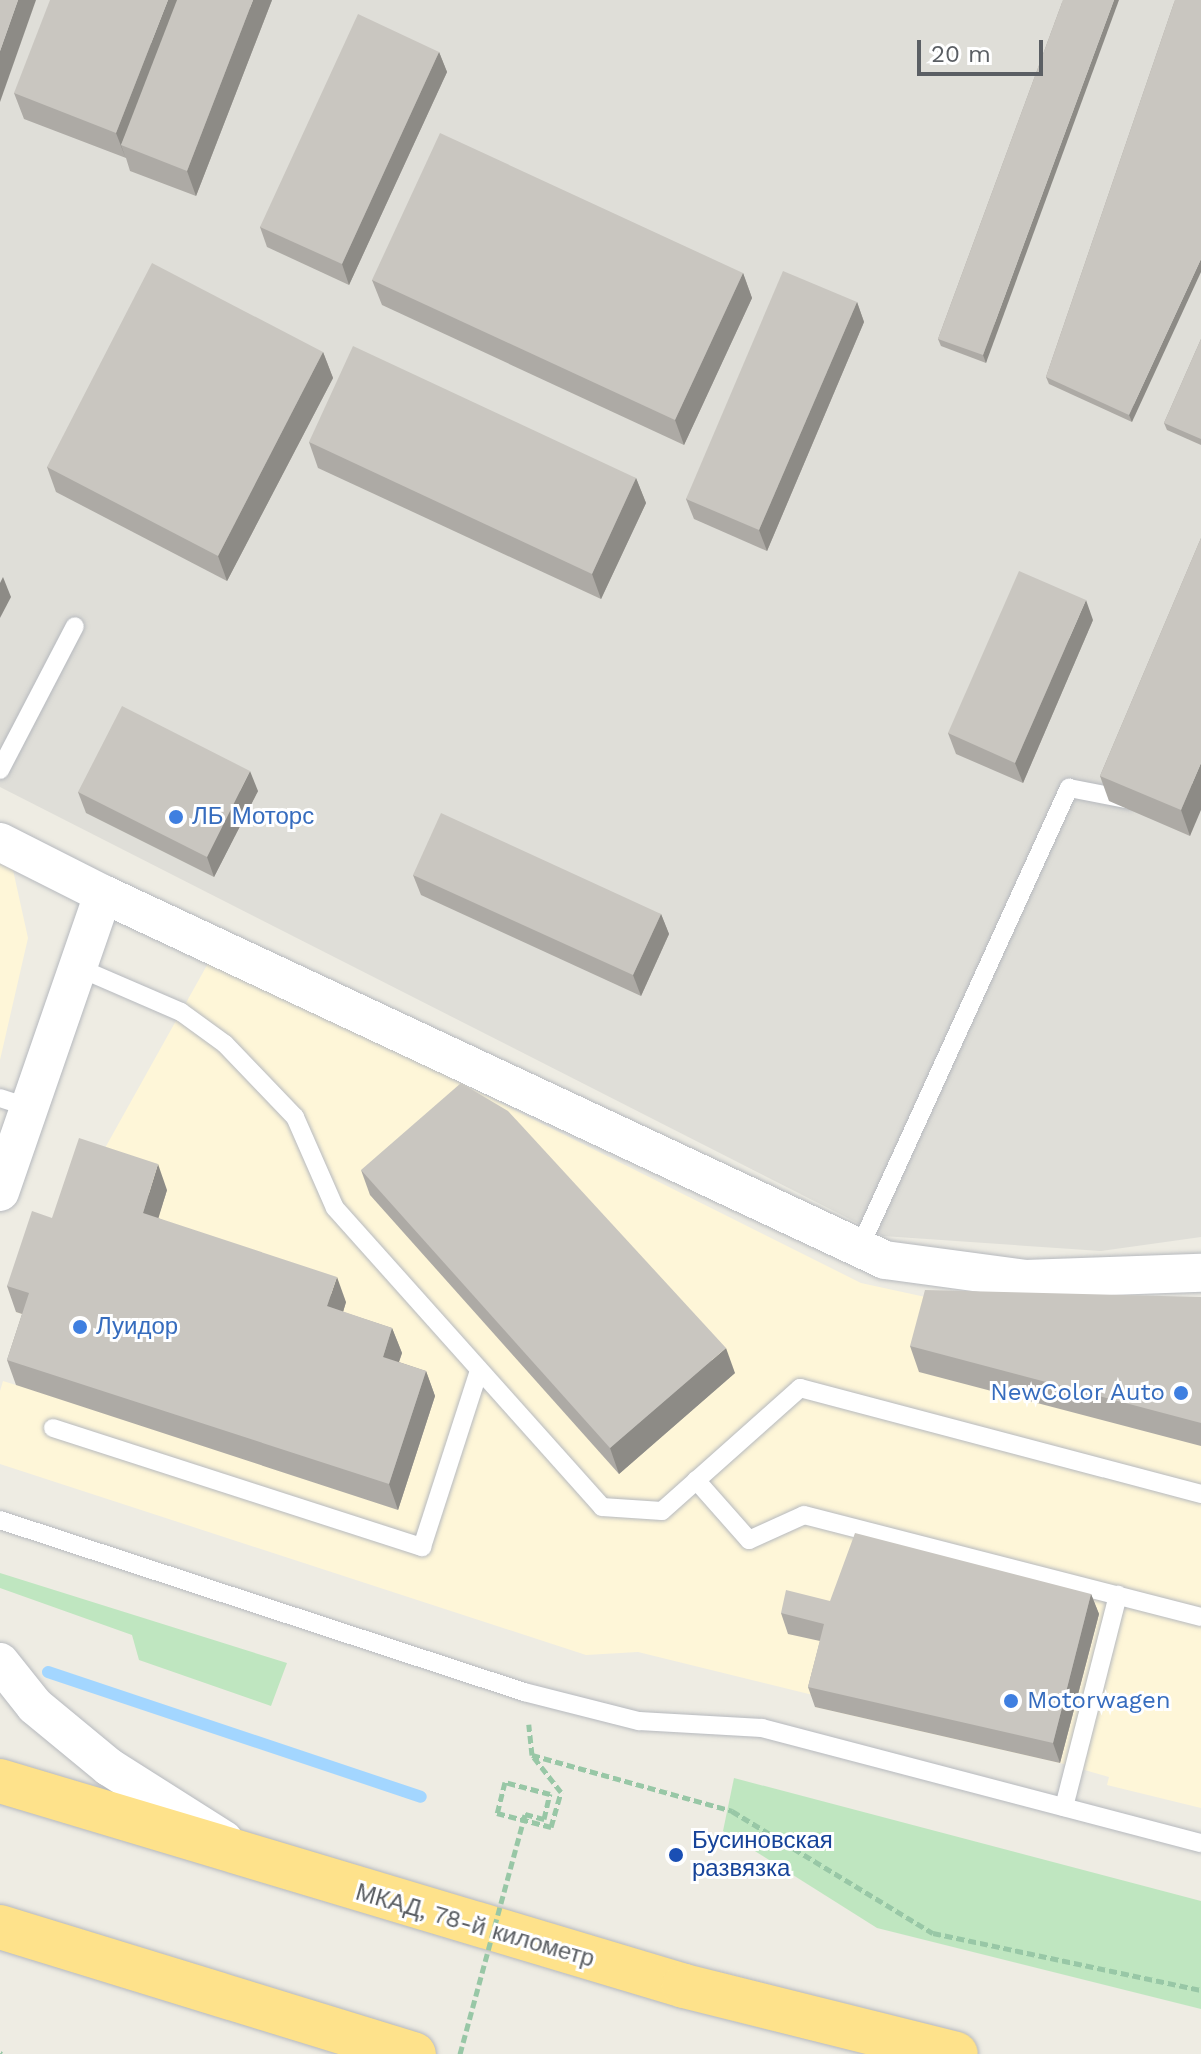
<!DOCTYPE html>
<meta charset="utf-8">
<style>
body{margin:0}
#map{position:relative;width:1201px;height:2054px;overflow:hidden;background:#eeece3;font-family:"Work Sans",sans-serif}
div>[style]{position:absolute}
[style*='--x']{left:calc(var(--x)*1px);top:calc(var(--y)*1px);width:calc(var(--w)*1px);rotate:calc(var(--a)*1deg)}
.commercial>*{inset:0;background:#fef6d8}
.industrial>*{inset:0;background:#dfded8}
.green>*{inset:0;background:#bfe6c0}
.stream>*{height:12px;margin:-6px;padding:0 6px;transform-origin:6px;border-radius:6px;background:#a3d6ff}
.path>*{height:5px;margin-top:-2.5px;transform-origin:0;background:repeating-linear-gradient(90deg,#98c7a6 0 8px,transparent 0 12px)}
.roads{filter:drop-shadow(0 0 2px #b6b9be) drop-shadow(0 0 2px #b6b9be)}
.lane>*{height:18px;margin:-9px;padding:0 9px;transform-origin:9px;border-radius:9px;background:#fff}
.street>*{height:38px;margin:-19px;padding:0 19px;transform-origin:19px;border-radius:19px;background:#fff}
.highway>*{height:44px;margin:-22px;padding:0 22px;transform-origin:22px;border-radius:22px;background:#fee28b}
.path-bridge>*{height:5px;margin-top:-2.5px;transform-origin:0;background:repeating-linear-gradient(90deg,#98c7a6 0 8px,transparent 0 12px)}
.wall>*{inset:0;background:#adaaa5}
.shaded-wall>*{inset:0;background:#8d8b86}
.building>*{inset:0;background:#c9c6c0}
.dots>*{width:22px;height:22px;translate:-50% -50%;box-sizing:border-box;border:4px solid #fff;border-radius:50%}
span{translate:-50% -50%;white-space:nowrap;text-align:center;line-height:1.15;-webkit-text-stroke:6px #fff;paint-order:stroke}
.shop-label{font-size:24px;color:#366cbe}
.left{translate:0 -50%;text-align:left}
.right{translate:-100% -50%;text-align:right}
.transit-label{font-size:24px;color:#164399}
.street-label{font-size:24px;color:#5b5f64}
.scale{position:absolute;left:917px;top:40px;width:126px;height:36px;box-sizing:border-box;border:4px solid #5b5f64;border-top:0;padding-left:10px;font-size:24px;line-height:28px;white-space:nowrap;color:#5b5f64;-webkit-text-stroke:6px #fff;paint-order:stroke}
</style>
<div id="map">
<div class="commercial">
<div style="clip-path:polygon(0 863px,13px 870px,28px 938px,0 1060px)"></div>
<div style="clip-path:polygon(211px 958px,861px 1283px,930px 1298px,1201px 1298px,1201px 1808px,1107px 1785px,1109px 1777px,1060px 1763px,815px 1707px,817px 1696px,638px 1652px,586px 1655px,0 1464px,0 1391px,3px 1381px,16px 1385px,37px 1319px,16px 1312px,41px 1237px,95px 1166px)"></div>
</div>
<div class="industrial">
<div style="clip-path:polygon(0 0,1201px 0,1201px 1237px,1101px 1251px,883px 1236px,0 787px)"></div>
</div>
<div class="green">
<div style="clip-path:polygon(0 1573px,287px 1663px,271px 1706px,139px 1660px,132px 1635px,0 1588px)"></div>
<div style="clip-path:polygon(734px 1778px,1201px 1901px,1201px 2009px,877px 1928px,723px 1831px)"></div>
</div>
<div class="stream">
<div style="--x:48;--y:1672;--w:393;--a:18.5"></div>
</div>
<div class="path">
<div style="--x:532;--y:1755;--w:208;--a:15.6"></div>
<div style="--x:732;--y:1811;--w:235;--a:31.3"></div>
<div style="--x:933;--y:1933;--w:274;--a:12"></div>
<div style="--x:525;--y:1814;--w:20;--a:15"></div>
<div style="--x:544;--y:1819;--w:26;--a:-77"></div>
<div style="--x:550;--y:1794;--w:47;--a:-165.1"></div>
<div style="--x:505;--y:1782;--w:32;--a:104"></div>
<div style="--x:497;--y:1813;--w:56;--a:14.5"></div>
<div style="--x:551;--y:1827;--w:36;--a:-74"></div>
<div style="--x:561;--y:1792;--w:47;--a:-128.1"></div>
<div style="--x:532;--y:1755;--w:31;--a:-96"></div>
<div style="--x:0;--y:2053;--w:2;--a:27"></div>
</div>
<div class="roads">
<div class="lane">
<div style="--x:0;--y:770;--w:162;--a:-62.5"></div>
<div style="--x:77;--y:967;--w:113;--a:23.4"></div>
<div style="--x:181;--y:1012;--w:54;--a:36"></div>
<div style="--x:225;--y:1044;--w:101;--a:46.2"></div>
<div style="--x:295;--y:1117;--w:99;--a:66.3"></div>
<div style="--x:335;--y:1208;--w:401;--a:48.2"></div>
<div style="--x:602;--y:1507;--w:60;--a:3.8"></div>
<div style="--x:662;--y:1511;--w:185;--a:-41.7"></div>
<div style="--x:800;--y:1388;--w:415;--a:14.8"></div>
<div style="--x:0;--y:1098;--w:29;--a:18"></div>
<div style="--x:859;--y:1249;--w:507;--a:-65.51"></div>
<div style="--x:1069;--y:788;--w:63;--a:11"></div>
<div style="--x:53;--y:1428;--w:388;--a:17.9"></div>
<div style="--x:422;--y:1547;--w:186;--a:-72.1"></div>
<div style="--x:696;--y:1480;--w:80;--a:48.5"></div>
<div style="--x:749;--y:1540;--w:60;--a:-24.4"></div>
<div style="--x:804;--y:1515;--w:410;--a:14.4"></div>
<div style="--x:0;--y:1520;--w:552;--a:18.17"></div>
<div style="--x:524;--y:1692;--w:119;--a:14.2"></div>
<div style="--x:639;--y:1721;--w:123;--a:3.3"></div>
<div style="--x:762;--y:1728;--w:454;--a:14.7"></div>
<div style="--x:1064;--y:1807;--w:219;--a:-75.7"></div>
</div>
<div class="street">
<div style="--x:0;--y:842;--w:115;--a:26.8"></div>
<div style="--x:0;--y:1192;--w:315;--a:-70.9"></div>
<div style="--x:103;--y:894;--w:863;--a:25.08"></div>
<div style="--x:885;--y:1260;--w:141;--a:7.7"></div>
<div style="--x:1025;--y:1279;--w:176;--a:-2"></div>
<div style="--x:0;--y:1662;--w:56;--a:51.5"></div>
<div style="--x:35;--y:1706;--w:96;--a:39.5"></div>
<div style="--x:109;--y:1767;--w:136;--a:32.4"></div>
</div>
<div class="highway">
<div style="--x:0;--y:1781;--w:714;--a:16.68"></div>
<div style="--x:684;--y:1986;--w:280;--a:14"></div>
<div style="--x:0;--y:1927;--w:433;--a:17.1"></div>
</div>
</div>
<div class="path-bridge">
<div style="--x:460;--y:2054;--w:249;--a:-74.8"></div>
</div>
<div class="wall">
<div style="clip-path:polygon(272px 0,196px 196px,130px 171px,126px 158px,24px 119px,14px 93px)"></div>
<div style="clip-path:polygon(1063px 0,986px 363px,941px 346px,938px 339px)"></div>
<div style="clip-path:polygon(1175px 0,1132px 422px,1049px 384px,1046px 377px)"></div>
<div style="clip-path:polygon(439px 52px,447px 72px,349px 285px,267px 247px,260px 227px)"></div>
<div style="clip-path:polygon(743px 273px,752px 298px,684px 445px,382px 305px,372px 280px)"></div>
<div style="clip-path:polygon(857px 302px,864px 322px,767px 551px,694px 519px,686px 499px)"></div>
<div style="clip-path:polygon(1201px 339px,1201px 445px,1167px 430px,1164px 423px)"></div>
<div style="clip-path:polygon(323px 352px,333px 378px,227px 581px,56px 492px,47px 467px)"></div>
<div style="clip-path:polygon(309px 442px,636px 478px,646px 503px,601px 599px,318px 468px)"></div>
<div style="clip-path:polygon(1201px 538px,1190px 836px,1109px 801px,1100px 776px)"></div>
<div style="clip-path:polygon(1093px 620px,1023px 783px,956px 754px,948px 733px)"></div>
<div style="clip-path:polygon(258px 791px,214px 877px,86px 813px,78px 792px)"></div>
<div style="clip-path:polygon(413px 875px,661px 914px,669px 934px,641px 996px,421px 895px)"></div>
<div style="clip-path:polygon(361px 1170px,735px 1373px,619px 1474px,370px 1195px)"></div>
<div style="clip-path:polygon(167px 1190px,158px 1218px,346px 1302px,343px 1312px,392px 1328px,402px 1353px,399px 1362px,426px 1371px,435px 1396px,398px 1510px,16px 1385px,7px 1360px,22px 1314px,16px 1312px,7px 1286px,52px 1218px)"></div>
<div style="clip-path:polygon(1201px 1297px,1201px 1446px,919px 1372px,910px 1346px)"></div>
<div style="clip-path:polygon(1091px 1594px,1099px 1614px,1060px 1763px,815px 1707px,808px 1687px,820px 1641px,788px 1634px,781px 1613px,830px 1601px)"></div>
</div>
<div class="shaded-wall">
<div style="clip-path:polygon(18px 0,36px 0,0 102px,0 51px)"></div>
<div style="clip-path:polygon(168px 0,187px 0,121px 145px,126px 159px,116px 133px)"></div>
<div style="clip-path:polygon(253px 0,272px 0,196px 196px,187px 171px)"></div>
<div style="clip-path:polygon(1114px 0,1119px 0,986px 363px,983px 355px)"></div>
<div style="clip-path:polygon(439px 52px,447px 72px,349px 285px,342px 264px)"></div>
<div style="clip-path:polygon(1201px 259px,1201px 272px,1132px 422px,1129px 415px)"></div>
<div style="clip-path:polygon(743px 273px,752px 298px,684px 445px,675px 420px)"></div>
<div style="clip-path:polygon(857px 302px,864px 322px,767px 551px,759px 530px)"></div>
<div style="clip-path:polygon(323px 352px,333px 378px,227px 581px,218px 556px)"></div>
<div style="clip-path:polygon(636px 478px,646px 503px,601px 599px,592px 574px)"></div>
<div style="clip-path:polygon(3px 577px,11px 597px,0 618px,0 583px)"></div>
<div style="clip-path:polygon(1086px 600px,1093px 620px,1023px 783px,1015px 763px)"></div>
<div style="clip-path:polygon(1201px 763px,1201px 810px,1190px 836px,1181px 810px)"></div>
<div style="clip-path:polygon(250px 771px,258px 791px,214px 877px,207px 857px)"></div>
<div style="clip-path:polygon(661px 914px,669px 934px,641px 996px,633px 975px)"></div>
<div style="clip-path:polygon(158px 1164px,167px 1190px,152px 1239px,143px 1213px)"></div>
<div style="clip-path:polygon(337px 1277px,346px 1302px,337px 1332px,327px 1306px)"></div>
<div style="clip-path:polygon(392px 1328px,402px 1353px,392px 1382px,383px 1357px)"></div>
<div style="clip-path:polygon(726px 1348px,735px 1373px,619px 1474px,610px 1448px)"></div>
<div style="clip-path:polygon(426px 1371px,435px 1396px,398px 1510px,389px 1484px)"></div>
<div style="clip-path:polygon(1091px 1594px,1099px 1614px,1060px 1763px,1053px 1743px)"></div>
</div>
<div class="building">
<div style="clip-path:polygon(0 0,18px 0,0 51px)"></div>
<div style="clip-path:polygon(50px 0,168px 0,116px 133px,14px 93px)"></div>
<div style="clip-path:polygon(177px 0,253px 0,187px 171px,121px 145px)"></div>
<div style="clip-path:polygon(1063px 0,1114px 0,983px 355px,938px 339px)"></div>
<div style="clip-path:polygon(1175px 0,1201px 0,1201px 259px,1129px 415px,1046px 377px)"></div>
<div style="clip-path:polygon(358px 14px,439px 52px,342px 264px,260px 227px)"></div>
<div style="clip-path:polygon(440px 133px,743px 273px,675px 420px,372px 280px)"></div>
<div style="clip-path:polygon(152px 263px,323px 352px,218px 556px,47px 467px)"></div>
<div style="clip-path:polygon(783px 271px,857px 302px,759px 530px,686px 499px)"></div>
<div style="clip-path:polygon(1201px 339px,1201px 439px,1164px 423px)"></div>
<div style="clip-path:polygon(353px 346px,636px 478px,592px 574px,309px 442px)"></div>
<div style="clip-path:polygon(1201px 538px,1201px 763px,1181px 810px,1100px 776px)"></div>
<div style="clip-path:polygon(1019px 571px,1086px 600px,1015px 763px,948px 733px)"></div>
<div style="clip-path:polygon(122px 706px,250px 771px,207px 857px,78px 792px)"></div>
<div style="clip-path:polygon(441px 813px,661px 914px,633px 975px,413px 875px)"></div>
<div style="clip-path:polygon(461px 1083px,508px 1111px,726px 1348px,610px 1448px,361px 1170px)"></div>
<div style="clip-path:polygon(79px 1138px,158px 1164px,143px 1213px,337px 1277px,327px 1306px,392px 1328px,383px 1357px,426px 1371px,389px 1484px,7px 1360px,29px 1293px,7px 1286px,32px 1211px,52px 1218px)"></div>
<div style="clip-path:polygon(925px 1290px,1201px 1297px,1201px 1423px,910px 1346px)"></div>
<div style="clip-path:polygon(855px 1533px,1091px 1594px,1053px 1743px,808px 1687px,824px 1624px,781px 1613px,786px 1590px,830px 1601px)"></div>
</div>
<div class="dots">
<div style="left:176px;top:817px;background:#3f7fe0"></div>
<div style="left:80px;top:1327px;background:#3f7fe0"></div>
<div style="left:1181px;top:1393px;background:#3f7fe0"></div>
<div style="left:1011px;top:1701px;background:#3f7fe0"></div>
<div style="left:676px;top:1855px;background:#1a4fb4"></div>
</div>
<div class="shop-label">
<span class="left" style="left:192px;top:817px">ЛБ Моторс</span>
<span class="left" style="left:96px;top:1327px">Луидор</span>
<span class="right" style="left:1165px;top:1393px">NewColor Auto</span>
<span class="left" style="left:1027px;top:1701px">Motorwagen</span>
</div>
<div class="transit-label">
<span class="left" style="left:692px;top:1855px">Бусиновская<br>развязка</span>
</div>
<div class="street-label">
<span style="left:475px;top:1926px;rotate:16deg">МКАД, 78-й километр</span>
</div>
<div class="scale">20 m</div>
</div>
